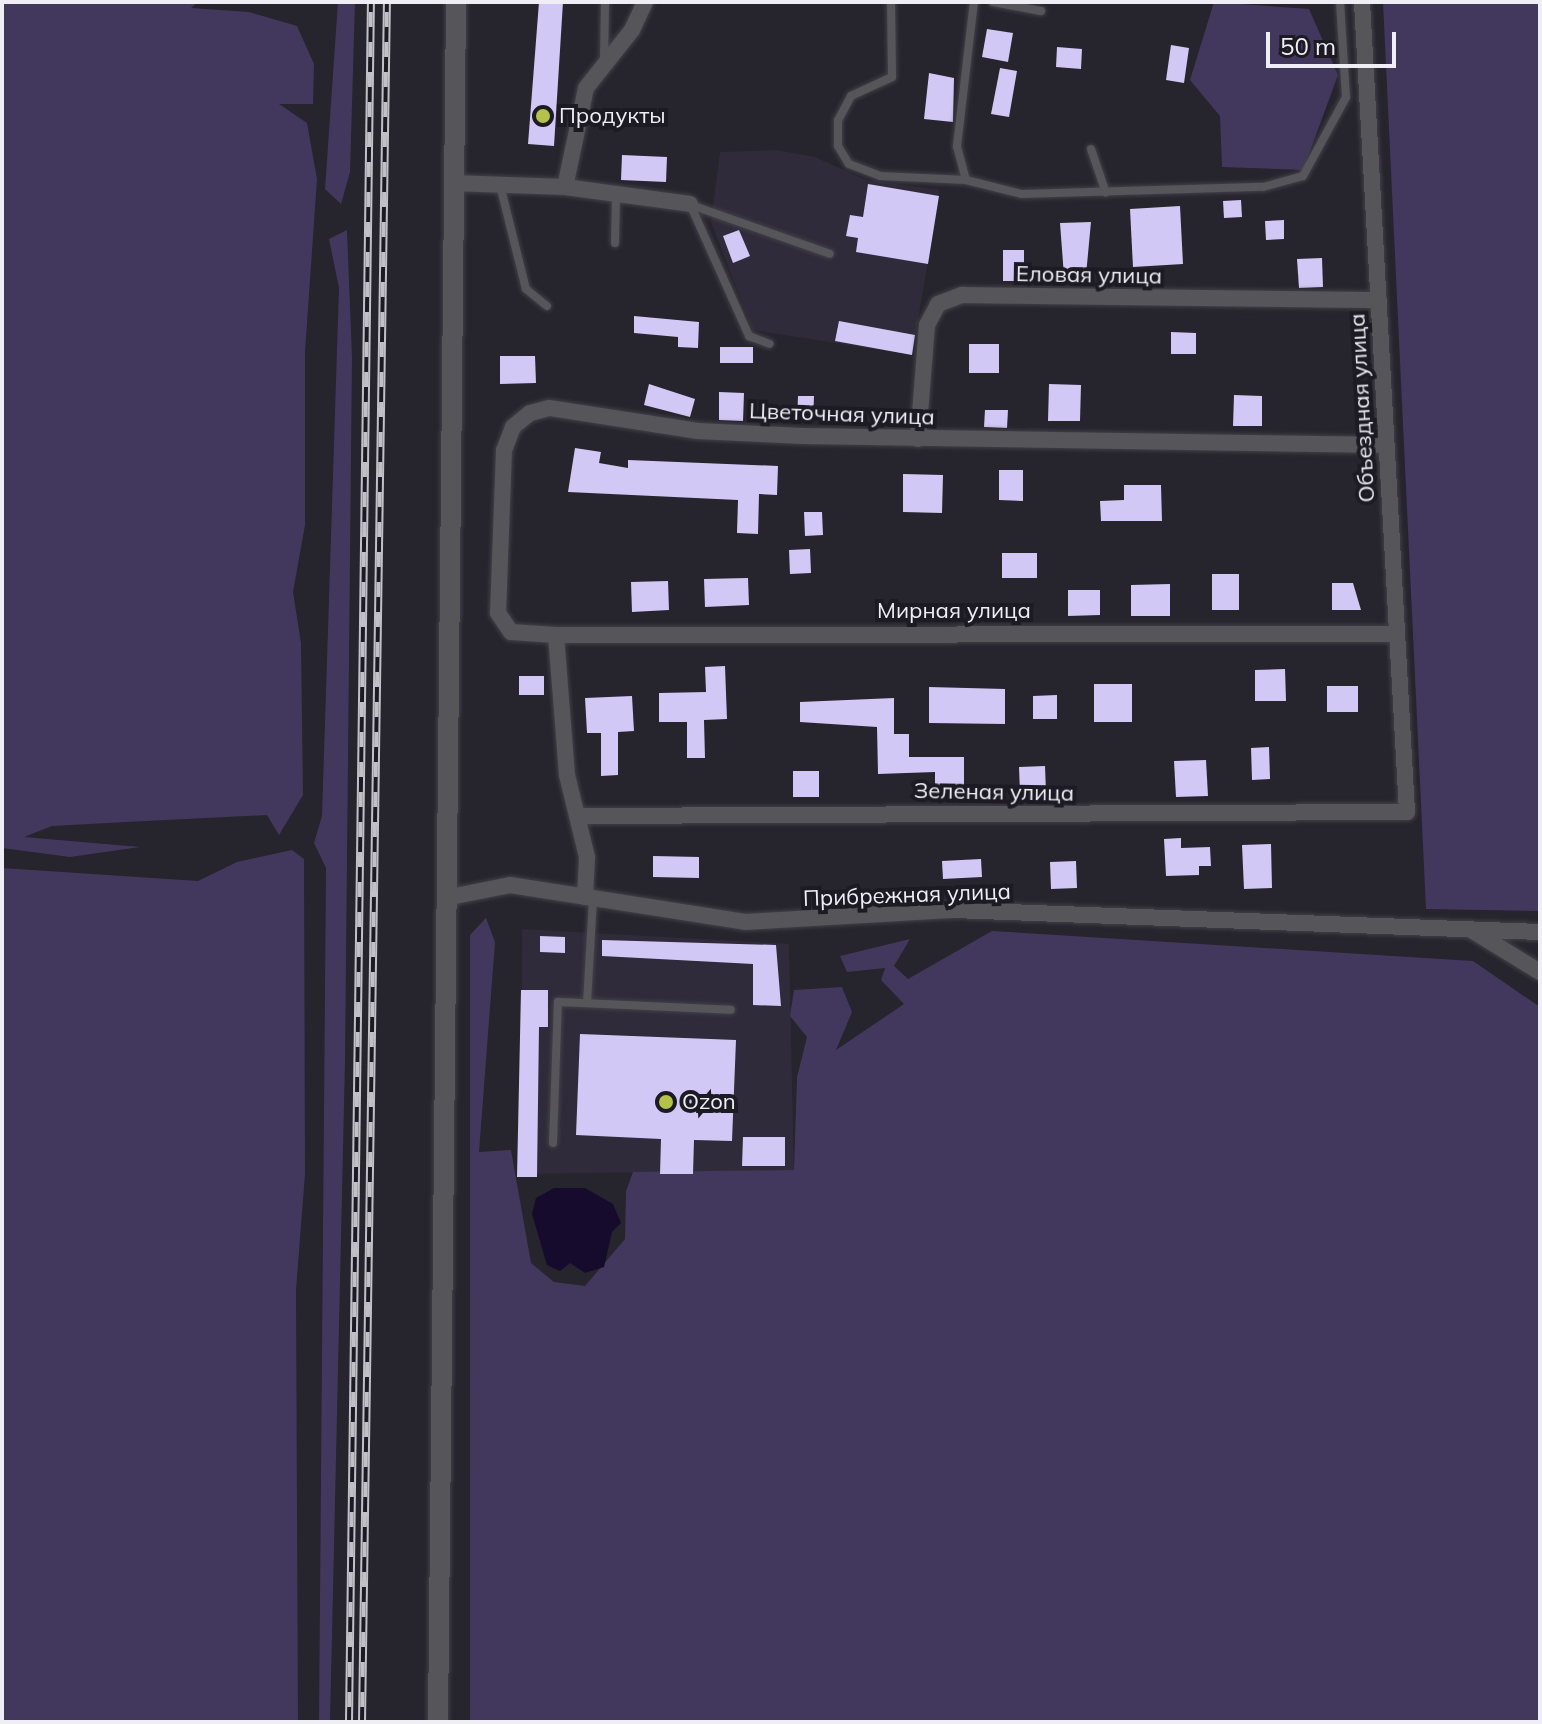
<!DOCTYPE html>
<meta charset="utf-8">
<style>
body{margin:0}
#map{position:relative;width:1542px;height:1724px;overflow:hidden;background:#26242d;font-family:Mulish,sans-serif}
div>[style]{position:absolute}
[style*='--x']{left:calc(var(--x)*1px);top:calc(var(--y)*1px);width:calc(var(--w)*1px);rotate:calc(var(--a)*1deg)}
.built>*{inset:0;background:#2f2b3a}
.green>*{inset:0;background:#42385d}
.water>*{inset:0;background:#170b2d}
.building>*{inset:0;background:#d2c8f6}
.roads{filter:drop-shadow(0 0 2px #424049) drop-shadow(0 0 2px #424049)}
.service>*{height:8px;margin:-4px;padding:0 4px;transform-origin:4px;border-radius:4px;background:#56555a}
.minor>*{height:16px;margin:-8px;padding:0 8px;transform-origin:8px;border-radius:8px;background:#56555a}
.tertiary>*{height:20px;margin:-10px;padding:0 10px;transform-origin:10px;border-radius:10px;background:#56555a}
.rail>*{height:8px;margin-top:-4px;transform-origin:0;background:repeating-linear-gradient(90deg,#1c1a23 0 15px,#c1c0c6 0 30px);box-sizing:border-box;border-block:2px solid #c1c0c6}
.dots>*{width:22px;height:22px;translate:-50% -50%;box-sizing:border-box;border:4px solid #1c1a23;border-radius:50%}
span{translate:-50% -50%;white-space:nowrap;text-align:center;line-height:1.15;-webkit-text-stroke:8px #1c1a23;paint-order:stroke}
.poi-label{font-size:22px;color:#efeef4}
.left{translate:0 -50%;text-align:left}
.street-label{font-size:22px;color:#efeef4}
.frame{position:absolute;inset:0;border:4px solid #efeef4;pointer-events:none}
.scale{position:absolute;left:1266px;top:32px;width:130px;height:36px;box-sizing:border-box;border:4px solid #efeef4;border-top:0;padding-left:10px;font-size:24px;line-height:28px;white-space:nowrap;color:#efeef4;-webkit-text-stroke:6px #1c1a23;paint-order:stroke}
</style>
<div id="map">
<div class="built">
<div style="clip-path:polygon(776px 150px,815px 157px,866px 180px,940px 190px,912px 355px,753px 330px,711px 222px,720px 152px)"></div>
<div style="clip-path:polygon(522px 929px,789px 944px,794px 1170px,521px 1174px)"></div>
</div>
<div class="green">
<div style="clip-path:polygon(2px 2px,198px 2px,191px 8px,249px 12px,297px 26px,314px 64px,313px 104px,279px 104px,307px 123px,317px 179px,305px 352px,305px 525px,293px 592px,301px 643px,303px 795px,279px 835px,267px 815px,126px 822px,52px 826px,24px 837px,140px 847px,70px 857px,2px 848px)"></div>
<div style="clip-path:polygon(338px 2px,355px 2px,350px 172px,341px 204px,325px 189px)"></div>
<div style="clip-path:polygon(1214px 2px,1309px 9px,1338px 75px,1303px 170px,1222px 167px,1220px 116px,1190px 80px)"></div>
<div style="clip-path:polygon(1383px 2px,1540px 2px,1540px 911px,1426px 909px)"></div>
<div style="clip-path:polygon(347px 230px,352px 357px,345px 1061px,330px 1722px,319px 1722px,326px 868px,314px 843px,322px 816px,339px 288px,329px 239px)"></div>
<div style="clip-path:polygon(292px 850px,304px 859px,305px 1174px,296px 1290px,298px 1722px,2px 1722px,2px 868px,198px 881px,237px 862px)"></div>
<div style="clip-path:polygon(486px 918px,495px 942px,479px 1152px,511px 1150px,531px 1263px,554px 1282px,585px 1286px,625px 1239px,626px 1191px,633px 1172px,794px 1170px,797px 1077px,807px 1037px,790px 1016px,794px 990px,842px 987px,852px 1012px,836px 1050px,904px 1004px,881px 980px,885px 968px,847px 972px,840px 956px,910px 939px,894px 966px,908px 979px,992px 931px,1473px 961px,1540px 1007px,1540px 1722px,470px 1722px,470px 935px)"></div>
</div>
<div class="water">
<div style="clip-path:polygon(554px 1188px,585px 1188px,613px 1204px,621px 1223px,612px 1232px,604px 1267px,585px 1273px,570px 1263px,560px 1271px,547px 1265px,532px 1214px,536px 1198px)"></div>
</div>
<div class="building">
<div style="clip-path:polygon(539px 2px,563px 2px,554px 146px,528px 144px)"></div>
<div style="clip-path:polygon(987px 29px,1013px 33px,1008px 62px,982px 57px)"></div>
<div style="clip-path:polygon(1171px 45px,1189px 48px,1184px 83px,1166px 80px)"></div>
<div style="clip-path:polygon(1057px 47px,1082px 49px,1081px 69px,1056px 67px)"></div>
<div style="clip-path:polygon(1000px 68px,1017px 71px,1009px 117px,991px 114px)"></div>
<div style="clip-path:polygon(929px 73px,954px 78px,953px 122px,924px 119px)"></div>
<div style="clip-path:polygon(622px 155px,667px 157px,666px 182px,621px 180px)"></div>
<div style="clip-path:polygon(868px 184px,939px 196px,928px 264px,856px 252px,858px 238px,846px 236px,850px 215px,863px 217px)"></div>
<div style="clip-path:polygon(1241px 200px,1242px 217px,1224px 218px,1223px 201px)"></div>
<div style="clip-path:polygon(1180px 206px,1183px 264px,1133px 267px,1130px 209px)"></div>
<div style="clip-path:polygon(1284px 220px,1284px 239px,1266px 240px,1265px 221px)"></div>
<div style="clip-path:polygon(1091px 222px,1086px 275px,1064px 276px,1060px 223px)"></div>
<div style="clip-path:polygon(739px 230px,750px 256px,733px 263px,723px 236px)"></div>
<div style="clip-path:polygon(1003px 250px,1024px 250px,1024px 281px,1003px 281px)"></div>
<div style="clip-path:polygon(1322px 258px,1323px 287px,1299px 288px,1297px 259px)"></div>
<div style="clip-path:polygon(634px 316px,699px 322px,698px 348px,678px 347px,678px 337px,634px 333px)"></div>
<div style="clip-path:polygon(839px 321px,915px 335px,912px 355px,835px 341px)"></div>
<div style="clip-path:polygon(1171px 332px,1196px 333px,1196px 354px,1171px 354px)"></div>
<div style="clip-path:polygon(969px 344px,999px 344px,999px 373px,969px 373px)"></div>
<div style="clip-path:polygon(720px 347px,753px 347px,753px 363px,720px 363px)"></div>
<div style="clip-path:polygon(500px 356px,535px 356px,536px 383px,500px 384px)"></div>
<div style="clip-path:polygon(649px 384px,695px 399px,690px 417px,644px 405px)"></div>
<div style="clip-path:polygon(1049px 384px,1081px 385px,1080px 421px,1048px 421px)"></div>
<div style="clip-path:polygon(719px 392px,744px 393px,743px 421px,719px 420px)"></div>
<div style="clip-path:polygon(1234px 395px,1262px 396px,1262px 426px,1233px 426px)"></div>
<div style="clip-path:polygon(798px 396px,814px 396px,813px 422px,797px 421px)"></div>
<div style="clip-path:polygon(985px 410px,1008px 410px,1007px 428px,984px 427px)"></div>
<div style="clip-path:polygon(575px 448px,601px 452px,599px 463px,628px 468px,628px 460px,778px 466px,777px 495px,759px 494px,758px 534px,737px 533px,738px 500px,568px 492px)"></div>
<div style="clip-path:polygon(999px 470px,1023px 470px,1023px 501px,999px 500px)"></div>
<div style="clip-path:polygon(903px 474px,943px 475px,942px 513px,903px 512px)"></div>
<div style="clip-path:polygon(1124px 485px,1161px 485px,1162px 521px,1101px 521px,1100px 501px,1124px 500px)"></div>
<div style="clip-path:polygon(804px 512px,822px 512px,823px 535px,805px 536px)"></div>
<div style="clip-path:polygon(810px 549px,811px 573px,790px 574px,789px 550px)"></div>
<div style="clip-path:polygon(1002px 553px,1037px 553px,1037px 578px,1002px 578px)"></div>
<div style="clip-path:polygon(1212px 574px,1239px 574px,1239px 610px,1212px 610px)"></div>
<div style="clip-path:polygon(748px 578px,749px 605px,705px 607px,704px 579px)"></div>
<div style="clip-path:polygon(668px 581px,669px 610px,632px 612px,631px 582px)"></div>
<div style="clip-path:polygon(1332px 583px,1353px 583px,1361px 610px,1332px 610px)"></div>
<div style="clip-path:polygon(1170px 584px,1170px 616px,1131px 616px,1131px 585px)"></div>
<div style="clip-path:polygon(1068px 590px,1100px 590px,1100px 615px,1068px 616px)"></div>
<div style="clip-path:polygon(725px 666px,727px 719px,704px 720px,705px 758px,687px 758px,687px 722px,659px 722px,659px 693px,706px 692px,705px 667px)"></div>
<div style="clip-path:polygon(1285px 669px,1286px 701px,1255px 701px,1255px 670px)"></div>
<div style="clip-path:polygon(519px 676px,544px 676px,544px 695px,519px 695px)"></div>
<div style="clip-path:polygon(1094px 684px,1132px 684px,1132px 722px,1094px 722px)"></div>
<div style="clip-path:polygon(1327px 686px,1358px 686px,1358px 712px,1327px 712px)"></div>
<div style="clip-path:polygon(929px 687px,1005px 689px,1005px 724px,929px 723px)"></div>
<div style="clip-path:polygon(1057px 695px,1057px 719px,1033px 719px,1033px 696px)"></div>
<div style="clip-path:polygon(632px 696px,634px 731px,618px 732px,618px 775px,601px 776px,601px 733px,587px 733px,585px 698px)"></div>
<div style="clip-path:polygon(894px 698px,894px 734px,909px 734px,909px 757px,964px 757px,964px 793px,935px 793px,935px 772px,878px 774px,877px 727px,800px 722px,800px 702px)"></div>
<div style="clip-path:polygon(1269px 747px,1270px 779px,1252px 780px,1251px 748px)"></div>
<div style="clip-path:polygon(1206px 760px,1208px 796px,1176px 797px,1174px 761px)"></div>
<div style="clip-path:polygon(1045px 766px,1046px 792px,1020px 793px,1019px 767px)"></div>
<div style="clip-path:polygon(793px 771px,819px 771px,819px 797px,793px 797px)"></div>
<div style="clip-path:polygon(1181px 838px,1181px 848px,1210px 847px,1211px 866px,1199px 866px,1199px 875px,1166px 876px,1164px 839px)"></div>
<div style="clip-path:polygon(1271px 844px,1272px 888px,1244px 889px,1242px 845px)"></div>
<div style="clip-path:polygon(653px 856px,699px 857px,699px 878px,653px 877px)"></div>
<div style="clip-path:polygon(981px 859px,982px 877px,943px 879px,942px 861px)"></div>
<div style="clip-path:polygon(1076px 861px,1077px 888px,1051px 889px,1050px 862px)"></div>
<div style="clip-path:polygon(540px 936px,565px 937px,565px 953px,540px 952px)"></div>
<div style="clip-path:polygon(602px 940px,776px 945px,781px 1006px,753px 1005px,753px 964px,602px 956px)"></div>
<div style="clip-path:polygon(521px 990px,548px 990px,548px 1027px,539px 1027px,537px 1177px,517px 1177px)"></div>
<div style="clip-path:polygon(580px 1034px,736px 1040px,732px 1141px,694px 1140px,693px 1174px,660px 1174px,661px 1139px,576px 1135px)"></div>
<div style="clip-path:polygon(743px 1137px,785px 1137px,785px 1166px,742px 1166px)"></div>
</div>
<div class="roads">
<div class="service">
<div style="--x:891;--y:2;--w:75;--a:89.2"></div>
<div style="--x:892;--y:77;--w:45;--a:155.1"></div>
<div style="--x:851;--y:96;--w:27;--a:118"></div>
<div style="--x:838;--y:120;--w:26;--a:90"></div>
<div style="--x:838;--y:146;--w:21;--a:59"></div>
<div style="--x:849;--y:164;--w:33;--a:21"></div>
<div style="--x:880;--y:176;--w:86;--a:2.7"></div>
<div style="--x:966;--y:180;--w:58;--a:14"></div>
<div style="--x:1022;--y:194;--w:241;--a:-1.7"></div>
<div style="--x:1263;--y:187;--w:41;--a:-15.4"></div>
<div style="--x:1303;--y:176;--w:90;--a:-61.4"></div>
<div style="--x:1346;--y:97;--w:95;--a:-93.6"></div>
<div style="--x:993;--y:2;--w:49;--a:10.6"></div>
<div style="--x:604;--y:60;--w:58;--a:-89"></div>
<div style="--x:1091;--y:149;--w:46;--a:71.2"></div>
<div style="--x:966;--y:180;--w:35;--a:-105"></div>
<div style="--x:957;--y:146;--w:145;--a:-83.3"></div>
<div style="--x:500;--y:185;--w:107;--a:76"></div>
<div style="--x:526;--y:289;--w:27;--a:39"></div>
<div style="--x:690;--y:204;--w:145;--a:65.9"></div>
<div style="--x:749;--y:336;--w:22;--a:21"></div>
<div style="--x:691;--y:205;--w:147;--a:19.4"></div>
<div style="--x:615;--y:243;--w:49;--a:-88.8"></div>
<div style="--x:587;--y:1003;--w:104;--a:-86.7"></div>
<div style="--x:553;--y:1143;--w:141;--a:-88"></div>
<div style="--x:558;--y:1002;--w:173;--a:2.6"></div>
</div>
<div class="minor">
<div style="--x:452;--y:183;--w:113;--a:2"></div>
<div style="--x:565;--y:187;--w:126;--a:7.7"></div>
<div style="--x:565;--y:187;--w:101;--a:-78"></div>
<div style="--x:586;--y:88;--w:74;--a:-51.6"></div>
<div style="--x:632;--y:30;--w:31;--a:-65"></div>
<div style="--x:918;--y:439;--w:114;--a:-85.5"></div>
<div style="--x:927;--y:325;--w:24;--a:-62"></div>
<div style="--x:938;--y:304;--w:26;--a:-21"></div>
<div style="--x:962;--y:295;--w:417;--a:0.7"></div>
<div style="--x:1386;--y:445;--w:583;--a:-179.12"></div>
<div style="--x:803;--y:436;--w:105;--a:-177.3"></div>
<div style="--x:698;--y:431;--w:151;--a:-171.2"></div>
<div style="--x:549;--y:408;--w:20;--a:165"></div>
<div style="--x:530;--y:413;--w:22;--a:141"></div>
<div style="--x:513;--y:427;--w:25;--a:111"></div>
<div style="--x:504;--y:450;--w:163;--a:92.1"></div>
<div style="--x:498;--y:613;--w:23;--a:56"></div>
<div style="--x:511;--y:632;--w:45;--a:3.8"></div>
<div style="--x:556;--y:635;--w:841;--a:-0.07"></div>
<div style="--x:556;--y:635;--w:140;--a:85.5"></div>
<div style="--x:567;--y:775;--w:84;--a:76.3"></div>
<div style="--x:587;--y:857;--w:40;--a:92.9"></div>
<div style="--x:581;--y:816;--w:826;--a:-0.28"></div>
<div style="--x:1407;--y:812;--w:811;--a:-93.18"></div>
<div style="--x:445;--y:898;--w:66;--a:-11.3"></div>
<div style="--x:510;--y:885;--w:238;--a:8.9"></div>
<div style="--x:745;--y:922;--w:209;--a:-3.3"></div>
<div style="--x:954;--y:910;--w:586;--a:2.15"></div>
<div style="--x:1473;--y:931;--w:79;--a:31.5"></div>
</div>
<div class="tertiary">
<div style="--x:438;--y:1722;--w:1720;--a:-89.4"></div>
</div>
</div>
<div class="rail">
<div style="--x:349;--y:1722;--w:1720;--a:-89.27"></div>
<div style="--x:362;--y:1722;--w:1720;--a:-89.17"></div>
</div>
<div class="dots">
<div style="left:543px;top:116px;background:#b4c24a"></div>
<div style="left:666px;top:1102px;background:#b4c24a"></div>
</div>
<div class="poi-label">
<span class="left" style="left:559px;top:116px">Продукты</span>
<span class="left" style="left:682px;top:1102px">Ozon</span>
</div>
<div class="street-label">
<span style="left:1089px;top:275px;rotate:1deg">Еловая улица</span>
<span style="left:1362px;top:408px;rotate:-93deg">Объездная улица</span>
<span style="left:842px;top:414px;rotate:2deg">Цветочная улица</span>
<span style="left:954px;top:611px">Мирная улица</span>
<span style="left:994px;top:792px;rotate:1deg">Зеленая улица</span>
<span style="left:907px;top:895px;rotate:-2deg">Прибрежная улица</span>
</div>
<div class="frame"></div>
<div class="scale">50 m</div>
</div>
